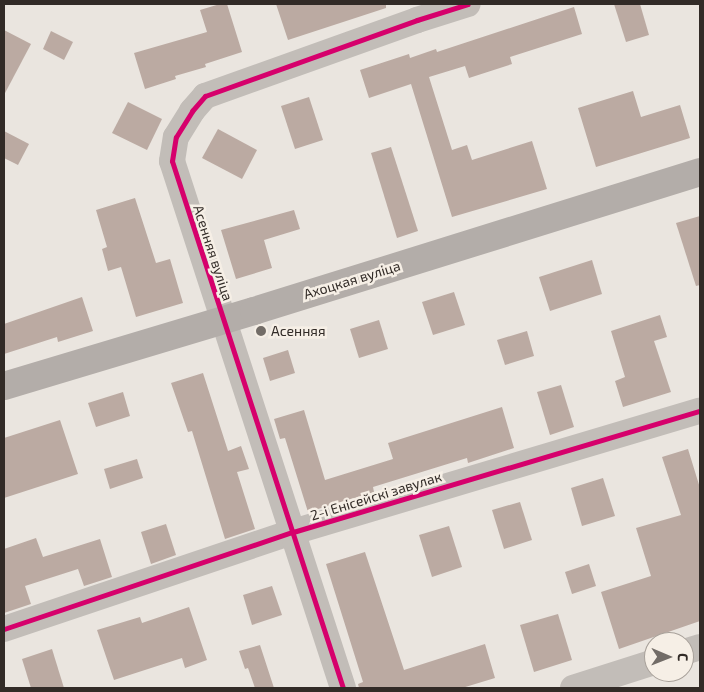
<!DOCTYPE html>
<meta charset="utf-8">
<style>
body{margin:0}
#map{position:relative;width:704px;height:692px;overflow:hidden;background:#eae5df;font-family:"Exo 2",sans-serif}
div>[style]{position:absolute}
[style*='--x']{left:calc(var(--x)*1px);top:calc(var(--y)*1px);width:calc(var(--w)*1px);rotate:calc(var(--a)*1deg)}
.building>*{inset:0;background:#bbaaa2}
.street>*{height:26px;margin:-13px;padding:0 13px;transform-origin:13px;border-radius:13px;background:#c2bdb8}
.secondary>*{height:28px;margin:-14px;padding:0 14px;transform-origin:14px;border-radius:14px;background:#b3ada9}
.cycleway>*{height:5px;margin:-2.5px;padding:0 2.5px;transform-origin:2.5px;border-radius:2.5px;background:#d6006c}
.dots>*{width:14px;height:14px;translate:-50% -50%;box-sizing:border-box;border:2px solid #f6efe6;border-radius:50%}
span{translate:-50% -50%;white-space:nowrap;text-align:center;line-height:1.15;-webkit-text-stroke:5px #f6efe6;paint-order:stroke}
.street-label{font-size:14px;color:#322b27}
.poi-label{font-size:14px;color:#322b27}
.left{translate:0 -50%;text-align:left}
.frame{position:absolute;inset:0;border:5px solid #322b27;pointer-events:none}
.north{position:absolute;left:644px;top:632px;width:50px;height:50px;box-sizing:border-box;background:#f6efe6;border:1px solid #a8a19a;border-radius:50%;rotate:91deg;font-size:14px;font-weight:700;line-height:20px;text-align:center;color:#322b27}
.north::after{content:'';display:block;margin:auto;width:18px;height:22px;background:#726c67;clip-path:polygon(50% 0,100% 100%,50% 72%,0 100%)}
</style>
<div id="map">
<div class="building">
<div style="clip-path:polygon(220px 4px,227px 4px,242px 52px,205px 64px,206px 67px,175px 76px,176px 79px,145px 89px,134px 53px,207px 32px,200px 10px)"></div>
<div style="clip-path:polygon(276px 4px,386px 4px,386px 8px,288px 40px)"></div>
<div style="clip-path:polygon(614px 4px,640px 4px,649px 35px,626px 42px)"></div>
<div style="clip-path:polygon(574px 7px,582px 34px,510px 57px,512px 64px,469px 78px,465px 66px,429px 77px,452px 150px,467px 145px,472px 160px,532px 141px,547px 189px,452px 217px,411px 84px,369px 98px,360px 70px,409px 54px,410px 58px,436px 49px,437px 52px)"></div>
<div style="clip-path:polygon(4px 30px,31px 44px,4px 95px)"></div>
<div style="clip-path:polygon(51px 31px,73px 42px,64px 60px,43px 49px)"></div>
<div style="clip-path:polygon(633px 91px,641px 117px,680px 105px,690px 138px,596px 167px,578px 108px)"></div>
<div style="clip-path:polygon(309px 97px,323px 140px,295px 149px,281px 106px)"></div>
<div style="clip-path:polygon(128px 102px,162px 119px,147px 150px,112px 133px)"></div>
<div style="clip-path:polygon(218px 129px,257px 150px,242px 179px,202px 158px)"></div>
<div style="clip-path:polygon(4px 131px,29px 144px,18px 165px,4px 158px)"></div>
<div style="clip-path:polygon(391px 147px,418px 231px,397px 238px,371px 153px)"></div>
<div style="clip-path:polygon(135px 198px,156px 263px,170px 259px,183px 303px,136px 317px,121px 267px,108px 271px,102px 249px,107px 247px,96px 210px)"></div>
<div style="clip-path:polygon(294px 210px,300px 229px,264px 240px,272px 268px,236px 279px,221px 230px)"></div>
<div style="clip-path:polygon(700px 216px,700px 285px,696px 286px,676px 223px)"></div>
<div style="clip-path:polygon(592px 260px,602px 294px,550px 311px,539px 277px)"></div>
<div style="clip-path:polygon(454px 292px,465px 325px,433px 335px,422px 302px)"></div>
<div style="clip-path:polygon(82px 297px,93px 331px,58px 342px,57px 337px,4px 354px,4px 324px)"></div>
<div style="clip-path:polygon(660px 315px,667px 337px,654px 341px,671px 392px,623px 407px,615px 381px,625px 377px,611px 331px)"></div>
<div style="clip-path:polygon(379px 320px,388px 349px,359px 358px,350px 329px)"></div>
<div style="clip-path:polygon(527px 331px,534px 356px,505px 365px,497px 340px)"></div>
<div style="clip-path:polygon(288px 350px,295px 373px,270px 381px,263px 358px)"></div>
<div style="clip-path:polygon(203px 373px,228px 451px,241px 446px,249px 469px,237px 472px,255px 529px,225px 539px,192px 431px,188px 432px,171px 383px)"></div>
<div style="clip-path:polygon(561px 385px,574px 427px,550px 435px,537px 392px)"></div>
<div style="clip-path:polygon(123px 392px,130px 416px,96px 427px,88px 403px)"></div>
<div style="clip-path:polygon(502px 407px,514px 448px,468px 463px,467px 458px,373px 487px,374px 492px,308px 512px,285px 438px,280px 439px,274px 419px,304px 410px,325px 480px,393px 459px,388px 443px)"></div>
<div style="clip-path:polygon(60px 420px,78px 474px,4px 498px,4px 438px)"></div>
<div style="clip-path:polygon(688px 449px,700px 488px,700px 621px,619px 649px,601px 592px,651px 576px,636px 528px,681px 515px,662px 457px)"></div>
<div style="clip-path:polygon(137px 459px,143px 478px,110px 489px,104px 469px)"></div>
<div style="clip-path:polygon(603px 478px,615px 516px,582px 526px,571px 488px)"></div>
<div style="clip-path:polygon(520px 502px,532px 540px,504px 549px,492px 510px)"></div>
<div style="clip-path:polygon(166px 524px,176px 555px,151px 564px,141px 532px)"></div>
<div style="clip-path:polygon(449px 526px,462px 567px,432px 577px,419px 535px)"></div>
<div style="clip-path:polygon(36px 538px,43px 557px,100px 539px,112px 577px,84px 586px,78px 569px,25px 586px,31px 604px,4px 613px,4px 549px)"></div>
<div style="clip-path:polygon(365px 552px,404px 670px,485px 644px,495px 678px,462px 688px,359px 688px,358px 684px,363px 682px,326px 564px)"></div>
<div style="clip-path:polygon(589px 564px,596px 586px,572px 594px,565px 572px)"></div>
<div style="clip-path:polygon(272px 586px,282px 615px,252px 625px,243px 595px)"></div>
<div style="clip-path:polygon(189px 607px,207px 660px,185px 668px,182px 658px,114px 680px,97px 630px,140px 617px,142px 623px)"></div>
<div style="clip-path:polygon(558px 614px,572px 660px,534px 672px,520px 625px)"></div>
<div style="clip-path:polygon(260px 645px,274px 688px,255px 688px,248px 668px,245px 669px,239px 651px)"></div>
<div style="clip-path:polygon(52px 649px,64px 688px,31px 688px,22px 659px)"></div>
</div>
<div class="street">
<div style="--x:4;--y:629;--w:305;--a:-18.6"></div>
<div style="--x:293;--y:532;--w:425;--a:-16.6"></div>
<div style="--x:684;--y:652;--w:17;--a:-17"></div>
<div style="--x:343;--y:688;--w:554;--a:-107.98"></div>
<div style="--x:172;--y:161;--w:24;--a:-81"></div>
<div style="--x:176;--y:137;--w:31;--a:-58"></div>
<div style="--x:192;--y:111;--w:20;--a:-49"></div>
<div style="--x:205;--y:96;--w:225;--a:-19.7"></div>
<div style="--x:417;--y:20;--w:53;--a:-17.4"></div>
<div style="--x:573;--y:688;--w:85;--a:-17.8"></div>
</div>
<div class="secondary">
<div style="--x:4;--y:386;--w:261;--a:-16.7"></div>
<div style="--x:254;--y:311;--w:467;--a:-17.3"></div>
</div>
<div class="cycleway">
<div style="--x:4;--y:629;--w:305;--a:-18.6"></div>
<div style="--x:293;--y:532;--w:425;--a:-16.6"></div>
<div style="--x:343;--y:688;--w:554;--a:-107.98"></div>
<div style="--x:172;--y:161;--w:24;--a:-81"></div>
<div style="--x:176;--y:137;--w:31;--a:-58"></div>
<div style="--x:192;--y:111;--w:20;--a:-49"></div>
<div style="--x:205;--y:96;--w:225;--a:-19.7"></div>
<div style="--x:417;--y:20;--w:53;--a:-17.4"></div>
</div>
<div class="dots">
<div style="left:261px;top:331px;background:#726c67"></div>
</div>
<div class="street-label">
<span style="left:213px;top:253px;rotate:72deg">Асенняя вуліца</span>
<span style="left:352px;top:280px;rotate:-17deg">Ахоцкая вуліца</span>
<span style="left:376px;top:496px;rotate:-17deg">2-і Енісейскі завулак</span>
</div>
<div class="poi-label">
<span class="left" style="left:271px;top:331px">Асенняя</span>
</div>
<div class="frame"></div>
<div class="north">С</div>
</div>
